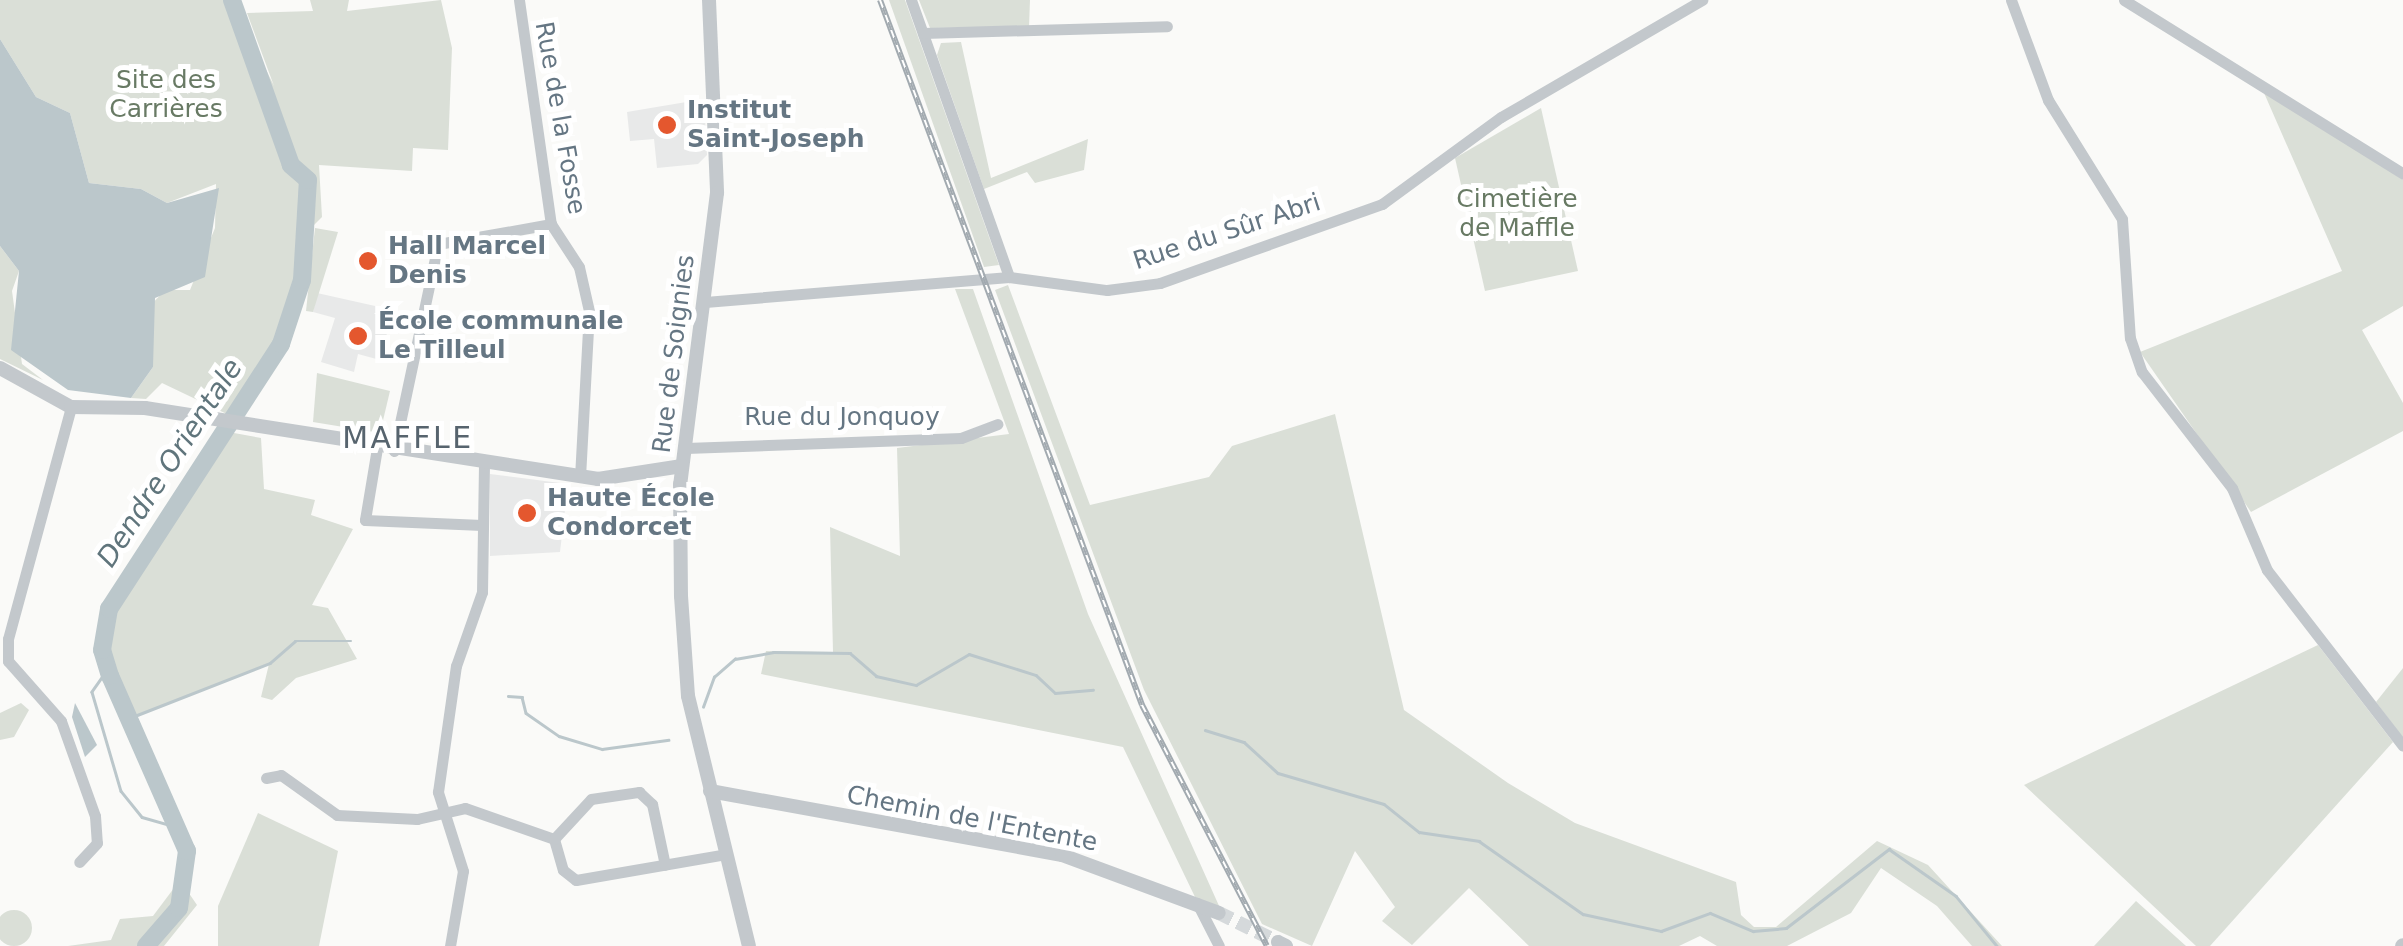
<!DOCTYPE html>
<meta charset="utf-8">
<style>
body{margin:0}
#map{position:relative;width:2403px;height:946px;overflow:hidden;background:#fafaf8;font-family:"DejaVu Sans",sans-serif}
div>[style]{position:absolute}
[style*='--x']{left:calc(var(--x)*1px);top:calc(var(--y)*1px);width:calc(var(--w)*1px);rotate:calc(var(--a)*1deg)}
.built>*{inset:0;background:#e8e9e9}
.green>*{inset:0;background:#dadfd7}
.round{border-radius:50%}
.water>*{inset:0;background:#bbc7cb}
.stream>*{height:2.5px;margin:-1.25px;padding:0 1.25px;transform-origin:1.25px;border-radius:1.25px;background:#bbc7cb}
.river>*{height:18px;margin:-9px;padding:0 9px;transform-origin:9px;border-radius:9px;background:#bbc7cb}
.tertiary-tunnel>*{height:14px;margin-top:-7px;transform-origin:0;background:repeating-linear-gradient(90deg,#d5d9db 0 14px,transparent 0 21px)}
.minor>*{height:11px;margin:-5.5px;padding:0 5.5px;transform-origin:5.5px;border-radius:5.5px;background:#c3c8cc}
.tertiary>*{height:14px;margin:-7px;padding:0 7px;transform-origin:7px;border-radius:7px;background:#c3c8cc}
.rail>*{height:6px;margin-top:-3px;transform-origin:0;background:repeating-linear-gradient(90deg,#fff 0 8px,#a2aab0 0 16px);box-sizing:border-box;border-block:2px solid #a2aab0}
.dots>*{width:28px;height:28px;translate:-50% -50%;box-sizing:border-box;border:5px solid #fff;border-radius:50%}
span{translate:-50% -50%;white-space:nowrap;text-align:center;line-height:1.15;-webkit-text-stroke:10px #fff;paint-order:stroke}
.park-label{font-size:25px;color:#687a64}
.poi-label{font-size:25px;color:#657683;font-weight:700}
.left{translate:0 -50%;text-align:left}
.street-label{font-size:25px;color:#657683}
.water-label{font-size:28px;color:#60757c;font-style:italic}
.quarter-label{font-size:30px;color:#57646e;letter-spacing:2.5px}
</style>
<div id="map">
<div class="built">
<div style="clip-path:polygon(704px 99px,707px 155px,698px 164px,657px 168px,654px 139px,630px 141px,627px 112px)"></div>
<div style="clip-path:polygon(317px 293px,393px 310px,380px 360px,358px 354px,354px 372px,321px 362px,335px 318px,313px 312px)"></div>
<div style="clip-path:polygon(490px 474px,568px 484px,560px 552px,490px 556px)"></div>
</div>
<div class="green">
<div style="clip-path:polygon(0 0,232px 0,274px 86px,247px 13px,313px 11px,310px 0,349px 0,347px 11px,441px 0,452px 48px,448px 150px,413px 148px,412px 171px,319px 165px,322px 217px,306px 233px,295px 318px,231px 416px,162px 383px,146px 399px,131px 398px,153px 367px,150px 306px,165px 290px,190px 290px,215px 228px,216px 184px,167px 203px,141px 189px,89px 183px,70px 113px,36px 97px,0 39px)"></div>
<div style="clip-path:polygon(889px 0,905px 0,999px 265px,984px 267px)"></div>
<div style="clip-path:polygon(919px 0,1030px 0,1029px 27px,930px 28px)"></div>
<div style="clip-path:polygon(961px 42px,991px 178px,1088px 139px,1084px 170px,1035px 183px,1027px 172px,984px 189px,937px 55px,941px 43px)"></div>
<div style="clip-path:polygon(2261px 86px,2403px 180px,2403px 306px,2362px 330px,2403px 403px,2403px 431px,2251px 512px,2140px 352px,2342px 271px)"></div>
<div style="clip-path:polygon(1541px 108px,1578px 271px,1485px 291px,1455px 158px)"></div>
<div style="clip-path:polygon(315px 228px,338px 232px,313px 312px,306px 311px)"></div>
<div style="clip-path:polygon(0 246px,19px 271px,12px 291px,22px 364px,43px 380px,0 359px)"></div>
<div style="clip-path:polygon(1008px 285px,1090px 505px,1209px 477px,1232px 446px,1335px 414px,1404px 710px,1508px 783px,1575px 823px,1736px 882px,1741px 915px,1754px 927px,1776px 927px,1877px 841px,1928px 865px,2002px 946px,1972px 946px,1937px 906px,1881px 868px,1851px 913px,1787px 946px,1717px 946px,1700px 936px,1679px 946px,1529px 946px,1469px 888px,1412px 945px,1382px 921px,1395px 907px,1355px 851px,1312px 946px,1262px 924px,1144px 690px,995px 290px)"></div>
<div style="clip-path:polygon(955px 289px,973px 289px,1088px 614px,1220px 908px,1195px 897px,1123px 747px,761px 674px,766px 651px,833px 652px,830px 527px,900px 556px,897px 448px,1009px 434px)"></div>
<div style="clip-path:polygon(317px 373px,390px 391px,380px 433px,313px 422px)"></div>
<div style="clip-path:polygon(223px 431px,261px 438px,264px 489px,315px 500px,311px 515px,353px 529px,312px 605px,328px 608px,357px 659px,296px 678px,272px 700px,261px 697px,269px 664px,132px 717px,102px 650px,109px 609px)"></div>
<div style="clip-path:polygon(2318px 645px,2393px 742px,2210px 946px,2196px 946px,2024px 785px)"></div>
<div style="clip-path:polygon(2403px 668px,2403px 738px,2376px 702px)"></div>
<div style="clip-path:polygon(21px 703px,29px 710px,14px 737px,0 740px,0 713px)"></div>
<div style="clip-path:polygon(258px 813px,338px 851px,319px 946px,218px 946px,218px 906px)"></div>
<div style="clip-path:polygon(180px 880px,197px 905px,164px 946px,68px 946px,111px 940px,120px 919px,153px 916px)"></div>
<div style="clip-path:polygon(2136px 901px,2186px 946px,2094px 946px)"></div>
<div class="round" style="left:-4px;top:910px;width:36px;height:36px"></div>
</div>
<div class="water">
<div style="clip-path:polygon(0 39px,36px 97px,70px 113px,89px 183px,141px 189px,167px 203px,219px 188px,205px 277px,155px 298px,153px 367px,131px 398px,68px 390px,11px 350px,19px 271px,0 246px)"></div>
<div style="clip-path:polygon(75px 703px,97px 745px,85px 757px,72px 717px)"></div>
</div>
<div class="stream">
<div style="--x:108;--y:669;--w:28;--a:125"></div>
<div style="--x:92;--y:692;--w:103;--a:73.7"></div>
<div style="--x:121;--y:791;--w:33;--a:51"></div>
<div style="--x:142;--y:817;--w:40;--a:16"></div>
<div style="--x:508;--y:696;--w:14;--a:4"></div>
<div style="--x:522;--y:697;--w:16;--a:76"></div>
<div style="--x:526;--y:713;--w:40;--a:34.9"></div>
<div style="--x:559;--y:736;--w:45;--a:16.8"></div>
<div style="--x:602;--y:749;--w:67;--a:-7.8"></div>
<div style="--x:703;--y:707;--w:32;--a:-70"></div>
<div style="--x:714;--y:677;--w:28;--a:-41"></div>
<div style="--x:735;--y:659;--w:39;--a:-10"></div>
<div style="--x:773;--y:652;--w:77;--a:0.7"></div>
<div style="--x:850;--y:653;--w:35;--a:41"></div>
<div style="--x:876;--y:676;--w:41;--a:12.7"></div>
<div style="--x:916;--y:685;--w:61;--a:-30.3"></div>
<div style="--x:969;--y:654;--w:70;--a:17.4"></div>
<div style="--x:1036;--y:675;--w:26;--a:43"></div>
<div style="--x:1055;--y:693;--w:38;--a:-5"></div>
<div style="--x:132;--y:717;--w:148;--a:-21.4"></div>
<div style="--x:270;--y:663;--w:33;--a:-41"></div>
<div style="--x:295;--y:641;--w:56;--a:0"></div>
<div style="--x:1205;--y:730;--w:41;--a:17.1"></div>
<div style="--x:1244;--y:742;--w:46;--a:42.4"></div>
<div style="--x:1278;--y:773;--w:110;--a:16.3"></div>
<div style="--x:1384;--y:804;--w:45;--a:38.7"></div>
<div style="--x:1419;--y:832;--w:61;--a:8.5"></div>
<div style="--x:1479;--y:841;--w:127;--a:35.1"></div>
<div style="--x:1583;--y:914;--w:80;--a:12.3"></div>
<div style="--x:1661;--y:931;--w:52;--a:-20.2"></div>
<div style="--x:1710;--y:913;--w:47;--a:22.7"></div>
<div style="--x:1753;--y:931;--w:33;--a:-5"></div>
<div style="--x:1786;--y:928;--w:130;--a:-37.5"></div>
<div style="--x:1889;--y:849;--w:82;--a:35"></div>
<div style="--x:1956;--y:896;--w:65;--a:50.6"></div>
</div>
<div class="river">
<div style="--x:146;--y:946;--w:50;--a:-49"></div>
<div style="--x:179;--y:908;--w:58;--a:-82"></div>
<div style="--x:187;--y:851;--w:191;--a:-113.7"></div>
<div style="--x:110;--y:676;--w:27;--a:-107"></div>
<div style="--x:102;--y:650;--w:42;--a:-80.3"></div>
<div style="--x:109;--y:609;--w:316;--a:-57"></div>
<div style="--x:281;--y:344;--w:67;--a:-71.8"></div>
<div style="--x:302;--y:280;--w:100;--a:-86.6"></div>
<div style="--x:308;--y:180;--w:23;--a:-139"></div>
<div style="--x:291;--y:165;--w:175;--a:-109.7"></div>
</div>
<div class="tertiary-tunnel">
<div style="--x:1219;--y:913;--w:66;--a:26.2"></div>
</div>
<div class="minor">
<div style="--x:519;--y:0;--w:226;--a:81.9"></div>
<div style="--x:551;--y:224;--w:51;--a:56.9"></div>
<div style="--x:579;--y:267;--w:45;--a:77.2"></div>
<div style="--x:589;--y:311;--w:164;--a:93.1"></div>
<div style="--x:911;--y:0;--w:294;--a:70.5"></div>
<div style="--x:2011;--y:0;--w:107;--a:69.7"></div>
<div style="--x:2048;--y:100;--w:140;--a:58.1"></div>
<div style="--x:2122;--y:219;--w:119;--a:86.2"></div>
<div style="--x:2130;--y:338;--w:36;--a:71"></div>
<div style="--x:2142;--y:372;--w:147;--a:52.2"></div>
<div style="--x:2232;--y:488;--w:89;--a:66.9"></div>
<div style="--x:2267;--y:570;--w:222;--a:52.3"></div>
<div style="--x:2124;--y:0;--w:329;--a:31.9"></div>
<div style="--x:923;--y:33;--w:244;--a:-1.6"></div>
<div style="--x:705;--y:302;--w:305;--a:-4.7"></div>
<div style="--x:1009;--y:277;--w:99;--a:7.6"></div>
<div style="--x:1107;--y:290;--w:53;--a:-7.5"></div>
<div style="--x:1160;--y:283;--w:236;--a:-19.6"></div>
<div style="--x:1382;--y:204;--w:147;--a:-36.2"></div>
<div style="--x:1501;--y:117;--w:233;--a:-30.2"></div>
<div style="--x:71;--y:407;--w:240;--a:105.2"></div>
<div style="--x:8;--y:639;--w:22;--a:90"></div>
<div style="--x:8;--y:661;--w:80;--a:48.5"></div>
<div style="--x:61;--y:721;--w:101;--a:70.3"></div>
<div style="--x:95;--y:816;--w:27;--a:86"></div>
<div style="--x:97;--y:843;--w:26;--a:133"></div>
<div style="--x:377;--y:448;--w:73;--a:99.5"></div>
<div style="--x:365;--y:520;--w:117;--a:2.4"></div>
<div style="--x:686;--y:448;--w:275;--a:-2.1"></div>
<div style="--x:961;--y:438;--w:39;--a:-21"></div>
<div style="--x:394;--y:451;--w:212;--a:-78"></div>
<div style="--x:438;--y:244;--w:115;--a:-10"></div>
<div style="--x:266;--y:778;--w:15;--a:-11"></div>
<div style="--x:281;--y:775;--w:69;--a:35.5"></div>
<div style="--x:337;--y:815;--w:80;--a:2.9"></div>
<div style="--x:417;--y:819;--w:49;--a:-12.9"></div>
<div style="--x:465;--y:808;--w:94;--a:19.2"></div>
<div style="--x:554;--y:839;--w:32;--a:74"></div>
<div style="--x:563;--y:870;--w:16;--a:38"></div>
<div style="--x:576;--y:880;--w:152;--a:-9.8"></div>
<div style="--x:554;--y:839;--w:54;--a:-47.2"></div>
<div style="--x:591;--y:799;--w:49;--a:-8.3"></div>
<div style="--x:639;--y:792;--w:18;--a:43"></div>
<div style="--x:652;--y:804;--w:62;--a:78"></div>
<div style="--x:1197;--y:903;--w:48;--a:62.9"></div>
<div style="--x:450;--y:946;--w:76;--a:-80.2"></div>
<div style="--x:463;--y:871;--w:83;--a:-107.6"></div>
<div style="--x:438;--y:792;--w:127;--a:-81.9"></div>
<div style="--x:456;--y:666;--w:78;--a:-70.6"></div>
<div style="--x:482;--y:592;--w:129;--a:-89.1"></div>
</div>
<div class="tertiary">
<div style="--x:709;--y:0;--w:193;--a:87.6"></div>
<div style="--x:717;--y:193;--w:293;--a:97.2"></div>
<div style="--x:680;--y:484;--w:112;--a:89.5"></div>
<div style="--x:681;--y:596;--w:100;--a:86"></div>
<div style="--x:688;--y:696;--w:257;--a:76.3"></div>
<div style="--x:0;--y:368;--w:81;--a:28.8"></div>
<div style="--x:71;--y:407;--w:74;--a:0.8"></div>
<div style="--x:145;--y:408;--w:459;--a:8.9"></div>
<div style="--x:598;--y:479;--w:85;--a:-8.8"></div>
<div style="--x:710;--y:791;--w:358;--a:10.3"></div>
<div style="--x:1062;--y:855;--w:167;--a:20.3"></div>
<div style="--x:1278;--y:942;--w:9;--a:27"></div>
<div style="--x:2402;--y:946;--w:1;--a:-45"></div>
</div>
<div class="rail">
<div style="--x:880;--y:0;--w:752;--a:69.61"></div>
<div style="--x:1142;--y:705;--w:271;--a:62.6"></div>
</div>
<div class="dots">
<div style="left:667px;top:125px;background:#e4572e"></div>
<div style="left:368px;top:261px;background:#e4572e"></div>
<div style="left:358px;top:336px;background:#e4572e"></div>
<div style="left:527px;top:513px;background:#e4572e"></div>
</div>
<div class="park-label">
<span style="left:166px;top:95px">Site des<br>Carrières</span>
<span style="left:1517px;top:214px">Cimetière<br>de Maffle</span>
</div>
<div class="poi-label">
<span class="left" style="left:687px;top:125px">Institut<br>Saint-Joseph</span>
<span class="left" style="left:388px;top:261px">Hall Marcel<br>Denis</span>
<span class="left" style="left:378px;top:336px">École communale<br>Le Tilleul</span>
<span class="left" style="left:547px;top:513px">Haute École<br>Condorcet</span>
</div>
<div class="street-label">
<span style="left:560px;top:118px;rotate:80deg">Rue de la Fosse</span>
<span style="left:1227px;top:232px;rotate:-18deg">Rue du Sûr Abri</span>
<span style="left:674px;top:354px;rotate:-83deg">Rue de Soignies</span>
<span style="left:842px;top:417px">Rue du Jonquoy</span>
<span style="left:972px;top:819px;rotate:11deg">Chemin de l'Entente</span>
</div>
<div class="water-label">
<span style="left:170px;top:463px;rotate:-57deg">Dendre Orientale</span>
</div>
<div class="quarter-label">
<span style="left:408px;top:438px">MAFFLE</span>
</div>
</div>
